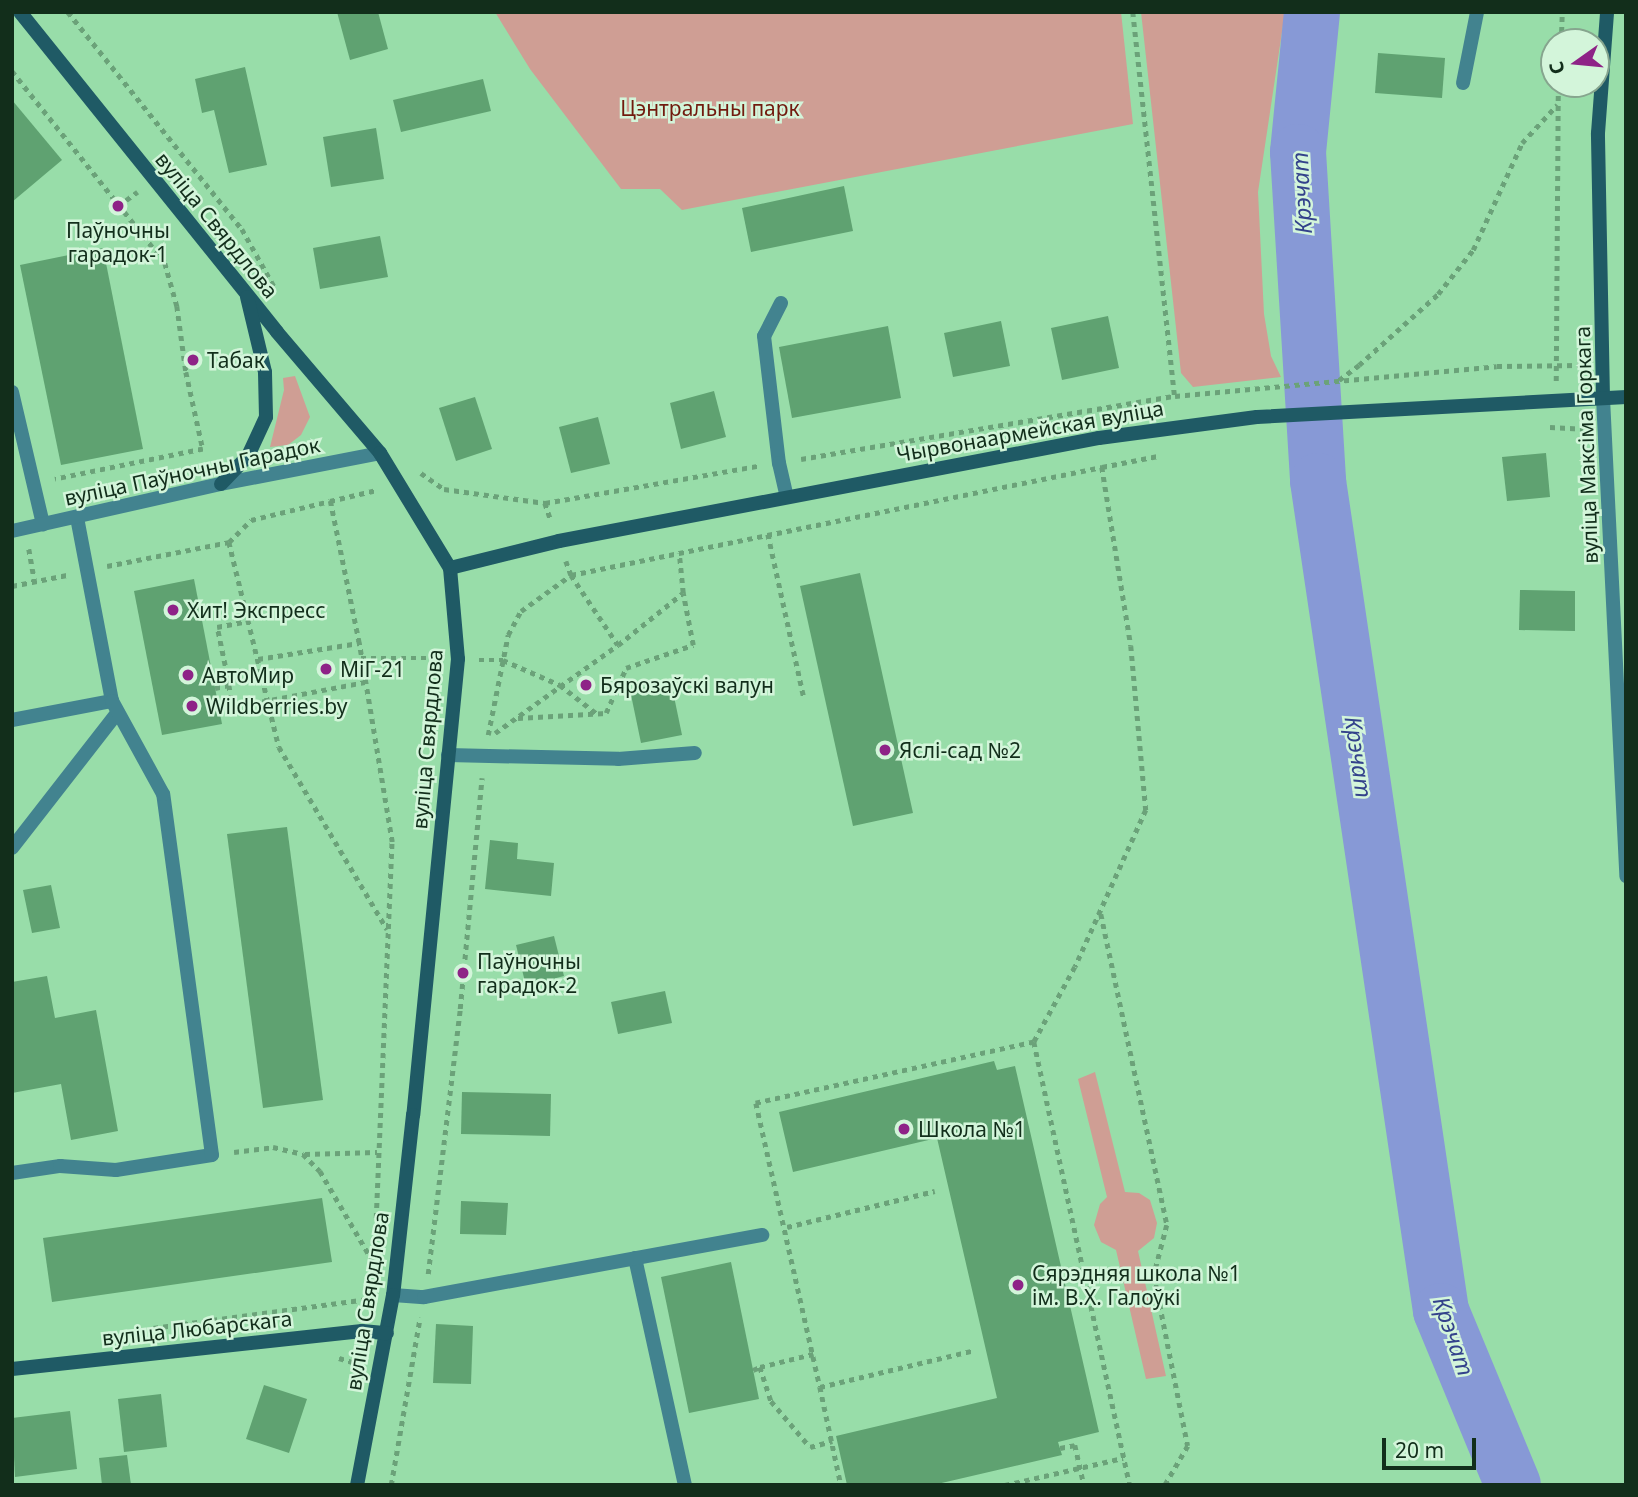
<!DOCTYPE html>
<meta charset="utf-8">
<style>
body{margin:0}
#map{position:relative;width:1638px;height:1497px;overflow:hidden;background:#98dda9;font-family:"Noto Sans",sans-serif}
div>[style]{position:absolute}
[style*='--x']{left:calc(var(--x)*1px);top:calc(var(--y)*1px);width:calc(var(--w)*1px);rotate:calc(var(--a)*1deg)}
.green>*{inset:0;background:#cf9e94}
.river>*{height:56px;margin:-28px;padding:0 28px;transform-origin:28px;border-radius:28px;background:#8799d6}
.building>*{inset:0;background:#5fa271}
.path>*{height:4.5px;margin-top:-2.25px;transform-origin:0;background:repeating-linear-gradient(90deg,#6ba279 0 5px,transparent 0 10px)}
.lane>*{height:14px;margin:-7px;padding:0 7px;transform-origin:7px;border-radius:7px;background:#42838f}
.street>*{height:14px;margin:-7px;padding:0 7px;transform-origin:7px;border-radius:7px;background:#42838f}
.secondary>*{height:14px;margin:-7px;padding:0 7px;transform-origin:7px;border-radius:7px;background:#1f5a65}
.dots>*{width:19px;height:19px;translate:-50% -50%;box-sizing:border-box;border:4px solid #d3f5da;border-radius:50%}
span{translate:-50% -50%;white-space:nowrap;text-align:center;line-height:1.15;-webkit-text-stroke:5px #d3f5da;paint-order:stroke}
.park-label{font-size:21px;color:#711a0e}
.street-label{font-size:21px;color:#122e1b}
.poi-label{font-size:21px;color:#122e1b}
.left{translate:0 -50%;text-align:left}
.water-label{font-size:23px;color:#33428b;font-style:italic}
.frame{position:absolute;inset:0;border:14px solid #122e1b;pointer-events:none}
.north{position:absolute;left:1540px;top:28px;width:70px;height:70px;box-sizing:border-box;background:#d3f5da;border:2px solid #86a58e;border-radius:50%;rotate:255deg;font-size:19px;font-weight:700;line-height:28px;text-align:center;color:#122e1b}
.north::after{content:'';display:block;margin:auto;width:24px;height:32px;background:#8e2387;clip-path:polygon(50% 0,100% 100%,50% 72%,0 100%)}
.scale{position:absolute;left:1382px;top:1438px;width:94px;height:32px;box-sizing:border-box;border:4px solid #122e1b;border-top:0;padding-left:9px;font-size:21px;line-height:24px;white-space:nowrap;color:#122e1b;-webkit-text-stroke:5px #d3f5da;paint-order:stroke}
</style>
<div id="map">
<div class="green">
<div style="clip-path:polygon(495px 12px,1121px 12px,1133px 124px,682px 210px,660px 189px,621px 189px,530px 69px)"></div>
<div style="clip-path:polygon(1141px 12px,1285px 12px,1258px 192px,1264px 314px,1271px 356px,1281px 377px,1193px 387px,1181px 373px)"></div>
<div style="clip-path:polygon(295px 376px,310px 417px,301px 435px,288px 445px,270px 447px,284px 390px,283px 378px)"></div>
<div style="clip-path:polygon(1095px 1072px,1125px 1192px,1139px 1193px,1150px 1200px,1157px 1223px,1154px 1238px,1138px 1251px,1166px 1376px,1146px 1379px,1116px 1250px,1101px 1242px,1094px 1225px,1100px 1204px,1107px 1197px,1078px 1079px)"></div>
</div>
<div class="river">
<div style="--x:1312;--y:12;--w:141;--a:95.7"></div>
<div style="--x:1298;--y:152;--w:330;--a:86.5"></div>
<div style="--x:1318;--y:481;--w:839;--a:81.57"></div>
<div style="--x:1441;--y:1311;--w:188;--a:67.5"></div>
</div>
<div class="building">
<div style="clip-path:polygon(337px 12px,378px 12px,388px 49px,350px 60px)"></div>
<div style="clip-path:polygon(1378px 53px,1445px 58px,1442px 98px,1375px 93px)"></div>
<div style="clip-path:polygon(245px 67px,267px 165px,229px 173px,214px 110px,202px 113px,195px 79px)"></div>
<div style="clip-path:polygon(483px 79px,491px 111px,401px 132px,393px 100px)"></div>
<div style="clip-path:polygon(12px 100px,62px 160px,12px 202px)"></div>
<div style="clip-path:polygon(376px 128px,384px 179px,331px 187px,323px 137px)"></div>
<div style="clip-path:polygon(844px 186px,853px 231px,751px 252px,742px 208px)"></div>
<div style="clip-path:polygon(380px 236px,388px 277px,320px 289px,313px 248px)"></div>
<div style="clip-path:polygon(103px 248px,143px 449px,61px 465px,20px 265px)"></div>
<div style="clip-path:polygon(1108px 316px,1119px 368px,1062px 380px,1051px 328px)"></div>
<div style="clip-path:polygon(1001px 321px,1010px 366px,953px 377px,944px 333px)"></div>
<div style="clip-path:polygon(888px 326px,901px 398px,792px 418px,779px 347px)"></div>
<div style="clip-path:polygon(714px 391px,726px 437px,681px 449px,670px 403px)"></div>
<div style="clip-path:polygon(475px 397px,492px 449px,456px 461px,439px 408px)"></div>
<div style="clip-path:polygon(598px 417px,610px 464px,571px 473px,559px 427px)"></div>
<div style="clip-path:polygon(1546px 453px,1550px 497px,1507px 501px,1502px 457px)"></div>
<div style="clip-path:polygon(860px 573px,913px 813px,853px 826px,800px 586px)"></div>
<div style="clip-path:polygon(194px 579px,222px 724px,162px 735px,134px 591px)"></div>
<div style="clip-path:polygon(1520px 590px,1575px 591px,1575px 631px,1519px 630px)"></div>
<div style="clip-path:polygon(671px 682px,682px 735px,641px 743px,630px 690px)"></div>
<div style="clip-path:polygon(287px 827px,323px 1100px,263px 1108px,227px 834px)"></div>
<div style="clip-path:polygon(490px 840px,518px 843px,517px 859px,554px 863px,551px 896px,485px 889px)"></div>
<div style="clip-path:polygon(51px 885px,60px 928px,32px 933px,23px 890px)"></div>
<div style="clip-path:polygon(554px 936px,564px 976px,526px 986px,516px 945px)"></div>
<div style="clip-path:polygon(47px 976px,55px 1018px,96px 1010px,118px 1131px,71px 1140px,61px 1084px,12px 1093px,12px 982px)"></div>
<div style="clip-path:polygon(665px 991px,672px 1023px,618px 1034px,611px 1002px)"></div>
<div style="clip-path:polygon(994px 1061px,997px 1070px,1015px 1066px,1099px 1432px,1058px 1442px,1062px 1455px,933px 1485px,847px 1485px,836px 1436px,997px 1398px,937px 1138px,793px 1172px,779px 1112px)"></div>
<div style="clip-path:polygon(462px 1092px,551px 1094px,550px 1136px,461px 1134px)"></div>
<div style="clip-path:polygon(322px 1198px,332px 1262px,52px 1302px,43px 1238px)"></div>
<div style="clip-path:polygon(461px 1201px,508px 1203px,506px 1235px,460px 1234px)"></div>
<div style="clip-path:polygon(731px 1262px,759px 1399px,689px 1413px,661px 1277px)"></div>
<div style="clip-path:polygon(436px 1324px,473px 1326px,471px 1384px,433px 1383px)"></div>
<div style="clip-path:polygon(264px 1385px,307px 1399px,289px 1453px,246px 1439px)"></div>
<div style="clip-path:polygon(161px 1394px,167px 1447px,124px 1452px,118px 1399px)"></div>
<div style="clip-path:polygon(70px 1411px,77px 1469px,15px 1477px,12px 1418px)"></div>
<div style="clip-path:polygon(127px 1455px,131px 1485px,102px 1485px,99px 1458px)"></div>
</div>
<div class="path">
<div style="--x:68;--y:12;--w:278;--a:51.3"></div>
<div style="--x:242;--y:229;--w:68;--a:60.8"></div>
<div style="--x:1133;--y:12;--w:386;--a:83.8"></div>
<div style="--x:1561;--y:42;--w:30;--a:-88"></div>
<div style="--x:12;--y:71;--w:246;--a:51.4"></div>
<div style="--x:165;--y:263;--w:45;--a:74.4"></div>
<div style="--x:177;--y:306;--w:67;--a:82.2"></div>
<div style="--x:186;--y:372;--w:79;--a:77.6"></div>
<div style="--x:203;--y:449;--w:151;--a:168.5"></div>
<div style="--x:118;--y:206;--w:24;--a:-36"></div>
<div style="--x:1339;--y:380;--w:25;--a:-37"></div>
<div style="--x:1359;--y:365;--w:106;--a:-41.9"></div>
<div style="--x:1438;--y:294;--w:56;--a:-51.5"></div>
<div style="--x:1473;--y:250;--w:118;--a:-65.4"></div>
<div style="--x:1522;--y:143;--w:52;--a:-47.4"></div>
<div style="--x:1556;--y:381;--w:297;--a:-89.6"></div>
<div style="--x:1550;--y:427;--w:33;--a:3"></div>
<div style="--x:801;--y:459;--w:379;--a:-9.6"></div>
<div style="--x:1175;--y:396;--w:323;--a:-5.3"></div>
<div style="--x:1497;--y:366;--w:83;--a:-0.7"></div>
<div style="--x:1102;--y:467;--w:57;--a:-11.1"></div>
<div style="--x:421;--y:473;--w:28;--a:35"></div>
<div style="--x:444;--y:489;--w:102;--a:7.9"></div>
<div style="--x:545;--y:503;--w:18;--a:71"></div>
<div style="--x:545;--y:503;--w:216;--a:-9.9"></div>
<div style="--x:768;--y:534;--w:168;--a:77.6"></div>
<div style="--x:229;--y:542;--w:211;--a:76.3"></div>
<div style="--x:279;--y:747;--w:212;--a:59.3"></div>
<div style="--x:29;--y:549;--w:34;--a:80"></div>
<div style="--x:566;--y:561;--w:15;--a:70"></div>
<div style="--x:571;--y:575;--w:542;--a:-11.5"></div>
<div style="--x:1102;--y:467;--w:181;--a:80.8"></div>
<div style="--x:1131;--y:646;--w:165;--a:84.8"></div>
<div style="--x:1146;--y:810;--w:172;--a:114.3"></div>
<div style="--x:1075;--y:967;--w:85;--a:118.7"></div>
<div style="--x:1034;--y:1042;--w:285;--a:167.6"></div>
<div style="--x:756;--y:1103;--w:291;--a:77.3"></div>
<div style="--x:820;--y:1387;--w:159;--a:-13.4"></div>
<div style="--x:107;--y:566;--w:124;--a:-11.1"></div>
<div style="--x:229;--y:542;--w:31;--a:-45"></div>
<div style="--x:251;--y:520;--w:81;--a:-13.5"></div>
<div style="--x:12;--y:586;--w:56;--a:-11.3"></div>
<div style="--x:361;--y:658;--w:75;--a:0"></div>
<div style="--x:258;--y:659;--w:102;--a:-9"></div>
<div style="--x:479;--y:660;--w:24;--a:0"></div>
<div style="--x:503;--y:660;--w:62;--a:23.7"></div>
<div style="--x:560;--y:685;--w:46;--a:37.9"></div>
<div style="--x:229;--y:685;--w:22;--a:80"></div>
<div style="--x:233;--y:707;--w:134;--a:-10.7"></div>
<div style="--x:215;--y:688;--w:14;--a:-12"></div>
<div style="--x:229;--y:685;--w:59;--a:-101.7"></div>
<div style="--x:217;--y:627;--w:33;--a:-11"></div>
<div style="--x:518;--y:718;--w:88;--a:-3.3"></div>
<div style="--x:606;--y:713;--w:49;--a:-66"></div>
<div style="--x:626;--y:668;--w:71;--a:-18.9"></div>
<div style="--x:693;--y:645;--w:53;--a:-100.9"></div>
<div style="--x:495;--y:733;--w:151;--a:-35.6"></div>
<div style="--x:618;--y:645;--w:83;--a:-38.7"></div>
<div style="--x:683;--y:593;--w:40;--a:-95.7"></div>
<div style="--x:488;--y:735;--w:102;--a:-78.7"></div>
<div style="--x:508;--y:635;--w:27;--a:-62"></div>
<div style="--x:521;--y:611;--w:62;--a:-35.8"></div>
<div style="--x:571;--y:575;--w:84;--a:56.1"></div>
<div style="--x:1101;--y:914;--w:318;--a:78"></div>
<div style="--x:1167;--y:1225;--w:52;--a:104.6"></div>
<div style="--x:1154;--y:1275;--w:174;--a:78.8"></div>
<div style="--x:1188;--y:1446;--w:45;--a:120.5"></div>
<div style="--x:1034;--y:1042;--w:453;--a:77.8"></div>
<div style="--x:234;--y:1152;--w:39;--a:-7"></div>
<div style="--x:273;--y:1147;--w:31;--a:13"></div>
<div style="--x:303;--y:1154;--w:24;--a:45"></div>
<div style="--x:320;--y:1171;--w:107;--a:59.6"></div>
<div style="--x:305;--y:1154;--w:72;--a:-1.6"></div>
<div style="--x:376;--y:1218;--w:376;--a:-87.6"></div>
<div style="--x:392;--y:842;--w:202;--a:-99.4"></div>
<div style="--x:359;--y:643;--w:145;--a:-101.5"></div>
<div style="--x:330;--y:501;--w:48;--a:-13.2"></div>
<div style="--x:787;--y:1227;--w:152;--a:-13.7"></div>
<div style="--x:428;--y:1274;--w:267;--a:-83.1"></div>
<div style="--x:460;--y:1009;--w:232;--a:-84.6"></div>
<div style="--x:153;--y:1328;--w:217;--a:-7.7"></div>
<div style="--x:339;--y:1358;--w:17;--a:17"></div>
<div style="--x:760;--y:1367;--w:55;--a:-13.8"></div>
<div style="--x:753;--y:1370;--w:8;--a:-23"></div>
<div style="--x:760;--y:1367;--w:36;--a:72"></div>
<div style="--x:771;--y:1401;--w:60;--a:49.7"></div>
<div style="--x:810;--y:1447;--w:23;--a:-15"></div>
<div style="--x:820;--y:1387;--w:100;--a:77.9"></div>
<div style="--x:1060;--y:1448;--w:15;--a:-11"></div>
<div style="--x:1075;--y:1445;--w:41;--a:77.3"></div>
<div style="--x:391;--y:1485;--w:170;--a:-80.2"></div>
<div style="--x:1005;--y:1485;--w:121;--a:-12.9"></div>
</div>
<div class="lane">
<div style="--x:1463;--y:83;--w:72;--a:-78.8"></div>
<div style="--x:781;--y:303;--w:37;--a:117"></div>
<div style="--x:764;--y:336;--w:128;--a:83.3"></div>
<div style="--x:779;--y:463;--w:35;--a:77"></div>
<div style="--x:12;--y:392;--w:136;--a:76.8"></div>
<div style="--x:12;--y:720;--w:102;--a:-10.8"></div>
<div style="--x:112;--y:701;--w:187;--a:-100.8"></div>
<div style="--x:448;--y:755;--w:170;--a:1.3"></div>
<div style="--x:618;--y:759;--w:77;--a:-4.5"></div>
<div style="--x:12;--y:848;--w:172;--a:-52.1"></div>
<div style="--x:12;--y:1173;--w:49;--a:-8.3"></div>
<div style="--x:60;--y:1166;--w:56;--a:4.1"></div>
<div style="--x:116;--y:1170;--w:97;--a:-8.9"></div>
<div style="--x:212;--y:1155;--w:364;--a:-97.7"></div>
<div style="--x:163;--y:794;--w:106;--a:-118.7"></div>
<div style="--x:635;--y:1258;--w:232;--a:77.6"></div>
<div style="--x:393;--y:1295;--w:31;--a:4"></div>
<div style="--x:424;--y:1297;--w:344;--a:-10.4"></div>
</div>
<div class="street">
<div style="--x:1603;--y:398;--w:479;--a:87.2"></div>
<div style="--x:12;--y:531;--w:214;--a:-12.7"></div>
<div style="--x:221;--y:484;--w:162;--a:-11"></div>
</div>
<div class="secondary">
<div style="--x:20;--y:12;--w:410;--a:51.2"></div>
<div style="--x:277;--y:332;--w:159;--a:49.6"></div>
<div style="--x:380;--y:453;--w:135;--a:58.7"></div>
<div style="--x:450;--y:568;--w:91;--a:85"></div>
<div style="--x:458;--y:659;--w:458;--a:95.6"></div>
<div style="--x:413;--y:1115;--w:181;--a:96.3"></div>
<div style="--x:393;--y:1295;--w:193;--a:100.7"></div>
<div style="--x:1603;--y:398;--w:265;--a:-91.1"></div>
<div style="--x:1598;--y:133;--w:121;--a:-85.7"></div>
<div style="--x:221;--y:484;--w:39;--a:-46"></div>
<div style="--x:248;--y:456;--w:43;--a:-65.2"></div>
<div style="--x:266;--y:417;--w:45;--a:-91.3"></div>
<div style="--x:265;--y:372;--w:77;--a:-103.5"></div>
<div style="--x:450;--y:568;--w:112;--a:-13.9"></div>
<div style="--x:559;--y:541;--w:550;--a:-10.8"></div>
<div style="--x:1099;--y:438;--w:159;--a:-7.6"></div>
<div style="--x:1257;--y:417;--w:370;--a:-3.1"></div>
<div style="--x:12;--y:1369;--w:352;--a:-6.2"></div>
<div style="--x:362;--y:1331;--w:25;--a:5"></div>
</div>
<div class="dots">
<div style="left:118px;top:206px;background:#8e2387"></div>
<div style="left:193px;top:360px;background:#8e2387"></div>
<div style="left:173px;top:610px;background:#8e2387"></div>
<div style="left:326px;top:669px;background:#8e2387"></div>
<div style="left:188px;top:675px;background:#8e2387"></div>
<div style="left:586px;top:685px;background:#8e2387"></div>
<div style="left:192px;top:706px;background:#8e2387"></div>
<div style="left:885px;top:750px;background:#8e2387"></div>
<div style="left:463px;top:973px;background:#8e2387"></div>
<div style="left:904px;top:1129px;background:#8e2387"></div>
<div style="left:1018px;top:1285px;background:#8e2387"></div>
</div>
<div class="park-label">
<span style="left:710px;top:108px">Цэнтральны парк</span>
</div>
<div class="street-label">
<span style="left:217px;top:225px;rotate:51deg">вуліца Свярдлова</span>
<span style="left:1030px;top:431px;rotate:-10deg">Чырвонаармейская вуліца</span>
<span style="left:1586px;top:445px;rotate:-92deg">вуліца Максіма Горкага</span>
<span style="left:192px;top:471px;rotate:-12deg">вуліца Паўночны Гарадок</span>
<span style="left:427px;top:739px;rotate:-85deg">вуліца Свярдлова</span>
<span style="left:367px;top:1301px;rotate:-81deg">вуліца Свярдлова</span>
<span style="left:197px;top:1328px;rotate:-6deg">вуліца Любарскага</span>
</div>
<div class="poi-label">
<span style="left:118px;top:242px">Паўночны<br>гарадок-1</span>
<span class="left" style="left:207px;top:360px">Табак</span>
<span class="left" style="left:187px;top:610px">Хит! Экспресс</span>
<span class="left" style="left:340px;top:669px">МіГ-21</span>
<span class="left" style="left:202px;top:675px">АвтоМир</span>
<span class="left" style="left:600px;top:685px">Бярозаўскі валун</span>
<span class="left" style="left:206px;top:706px">Wildberries.by</span>
<span class="left" style="left:899px;top:750px">Яслі-сад №2</span>
<span class="left" style="left:477px;top:973px">Паўночны<br>гарадок-2</span>
<span class="left" style="left:918px;top:1129px">Школа №1</span>
<span class="left" style="left:1032px;top:1285px">Сярэдняя школа №1<br>ім. В.Х. Галоўкі</span>
</div>
<div class="water-label">
<span style="left:1301px;top:193px;rotate:-93deg">Крэчат</span>
<span style="left:1359px;top:757px;rotate:82deg">Крэчат</span>
<span style="left:1454px;top:1336px;rotate:71deg">Крэчат</span>
</div>
<div class="frame"></div>
<div class="north">С</div>
<div class="scale">20 m</div>
</div>
